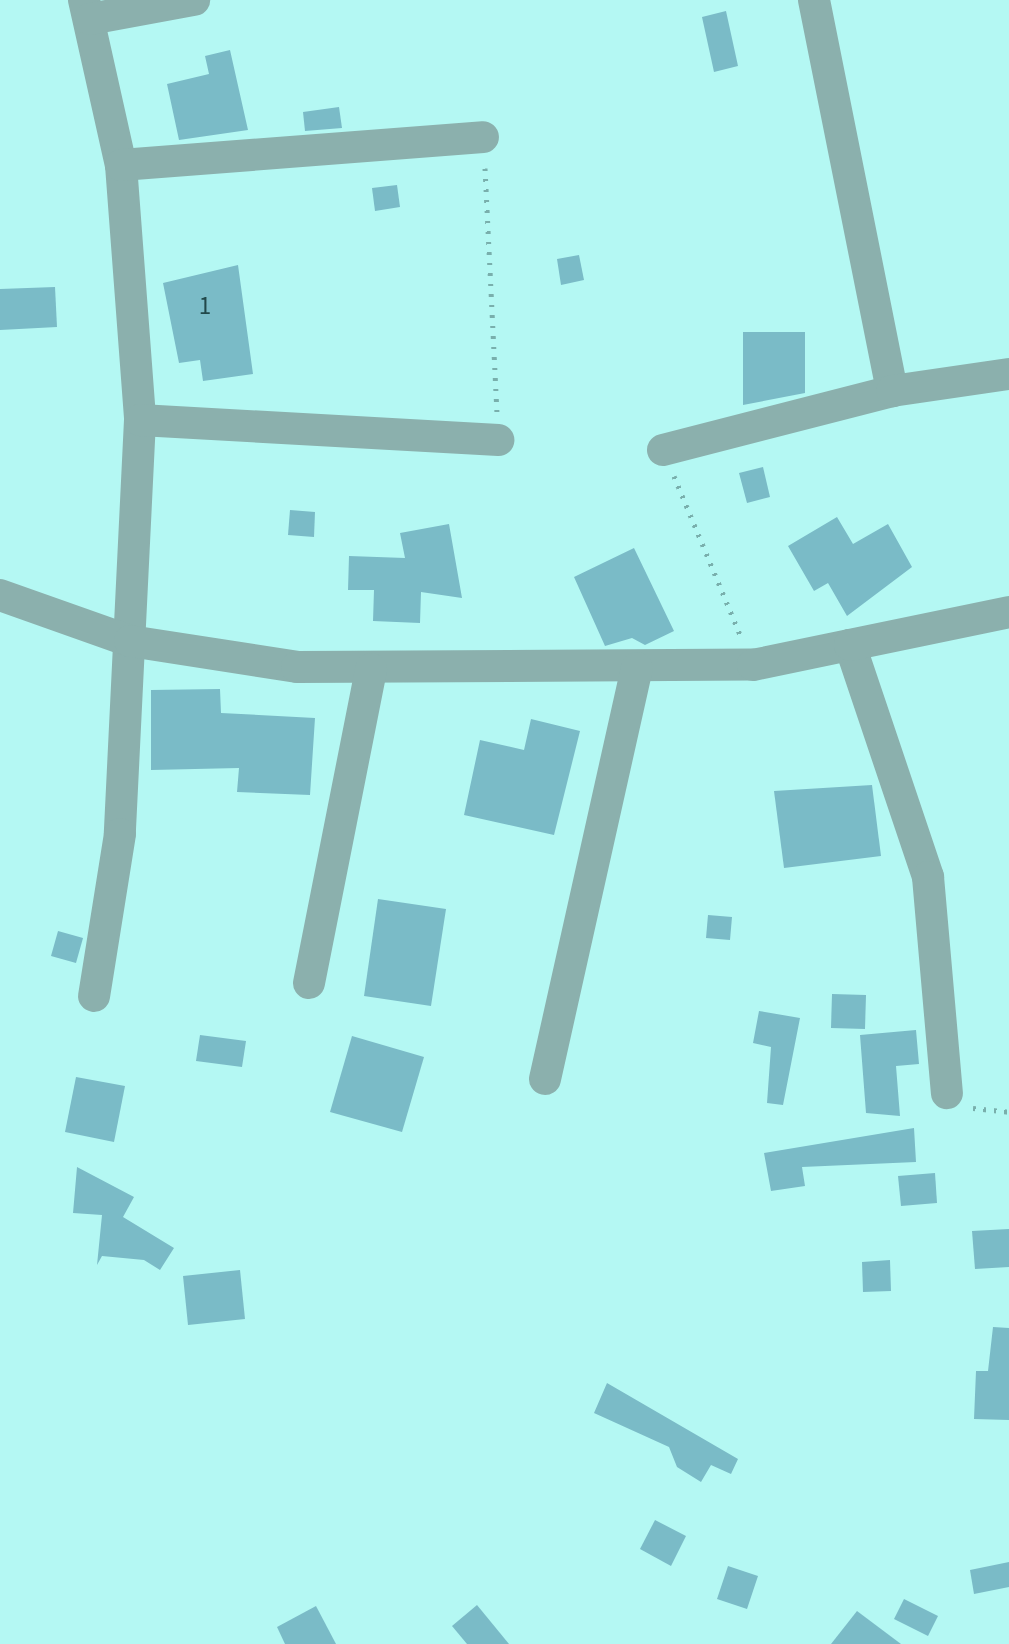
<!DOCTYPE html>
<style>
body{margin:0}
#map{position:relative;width:1009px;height:1644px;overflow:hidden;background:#b4f8f3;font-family:"Source Sans 3",sans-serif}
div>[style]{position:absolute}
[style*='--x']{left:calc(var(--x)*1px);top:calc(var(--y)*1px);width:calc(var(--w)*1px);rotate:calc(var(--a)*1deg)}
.building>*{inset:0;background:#7abbc7}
.path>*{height:5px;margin-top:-2.5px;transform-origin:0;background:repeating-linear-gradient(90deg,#79afac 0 2.5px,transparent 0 10.5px)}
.minor>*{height:32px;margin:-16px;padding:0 16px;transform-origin:16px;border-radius:16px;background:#8bb0ad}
span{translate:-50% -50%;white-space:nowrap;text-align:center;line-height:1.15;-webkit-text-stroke:8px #fff;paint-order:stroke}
.number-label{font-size:25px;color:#22484a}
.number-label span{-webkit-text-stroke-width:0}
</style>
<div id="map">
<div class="building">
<div style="clip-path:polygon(726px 11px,738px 66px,714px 72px,702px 17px)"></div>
<div style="clip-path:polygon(230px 50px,248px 130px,179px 140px,167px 84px,209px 74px,205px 56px)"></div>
<div style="clip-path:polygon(339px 107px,342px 128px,305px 131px,303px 112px)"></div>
<div style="clip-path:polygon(397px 185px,400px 207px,375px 211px,372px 188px)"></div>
<div style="clip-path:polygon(579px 255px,584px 280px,561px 285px,557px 259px)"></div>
<div style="clip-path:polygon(238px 265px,253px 374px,203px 381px,200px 360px,179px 363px,163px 283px)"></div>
<div style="clip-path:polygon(55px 287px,57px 327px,0 330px,0 289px)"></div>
<div style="clip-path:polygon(743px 332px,805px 332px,805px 393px,743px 405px)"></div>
<div style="clip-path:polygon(763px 467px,770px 497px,747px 503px,739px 473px)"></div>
<div style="clip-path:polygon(290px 510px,315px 512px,314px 537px,288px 535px)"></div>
<div style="clip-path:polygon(837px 517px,853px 544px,888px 524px,912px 567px,847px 616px,828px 583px,814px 591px,788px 546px)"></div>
<div style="clip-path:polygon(449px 524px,462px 598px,421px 592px,420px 623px,373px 621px,374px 590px,348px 590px,349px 556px,405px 558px,400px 533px)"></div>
<div style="clip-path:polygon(634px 548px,674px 631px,645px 645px,632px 638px,605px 646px,574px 577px)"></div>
<div style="clip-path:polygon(220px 689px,221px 713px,315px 718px,310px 795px,237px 792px,239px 768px,151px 770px,151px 690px)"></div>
<div style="clip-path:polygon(531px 719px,580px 731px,554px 835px,464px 815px,480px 740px,524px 750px)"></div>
<div style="clip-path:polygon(872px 785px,881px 856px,784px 868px,774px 791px)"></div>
<div style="clip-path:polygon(378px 899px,446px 909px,431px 1006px,364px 996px)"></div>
<div style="clip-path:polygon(708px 915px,732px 917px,730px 940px,706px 938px)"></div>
<div style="clip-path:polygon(58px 931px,83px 938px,76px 963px,51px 956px)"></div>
<div style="clip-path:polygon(832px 994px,866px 995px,865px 1029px,831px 1028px)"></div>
<div style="clip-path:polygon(759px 1011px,800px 1018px,783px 1105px,767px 1103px,771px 1047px,753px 1043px)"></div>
<div style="clip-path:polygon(916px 1030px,919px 1064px,896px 1066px,900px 1116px,866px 1113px,860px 1035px)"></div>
<div style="clip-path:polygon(200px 1035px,246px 1041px,242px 1067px,196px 1061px)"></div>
<div style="clip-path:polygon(352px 1036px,424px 1057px,402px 1132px,330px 1112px)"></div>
<div style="clip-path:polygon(76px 1077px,125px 1086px,114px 1142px,65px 1132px)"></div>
<div style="clip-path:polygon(914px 1128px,916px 1162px,802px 1167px,805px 1186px,771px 1191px,764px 1153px)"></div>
<div style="clip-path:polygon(77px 1167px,134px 1197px,123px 1217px,174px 1248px,160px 1270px,144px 1260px,102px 1256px,97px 1265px,102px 1215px,73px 1213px)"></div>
<div style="clip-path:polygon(935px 1173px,937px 1203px,901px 1206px,898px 1176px)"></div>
<div style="clip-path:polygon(1009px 1229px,1009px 1267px,975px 1269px,972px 1231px)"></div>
<div style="clip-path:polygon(890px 1260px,891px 1291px,863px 1292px,862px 1262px)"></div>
<div style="clip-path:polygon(240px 1270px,245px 1319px,188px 1325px,183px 1276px)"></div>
<div style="clip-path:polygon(993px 1327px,1009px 1328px,1009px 1420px,974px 1419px,976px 1371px,988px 1371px)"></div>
<div style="clip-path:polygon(607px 1383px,738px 1459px,731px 1474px,711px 1465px,701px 1482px,677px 1467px,669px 1447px,594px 1413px)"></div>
<div style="clip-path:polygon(655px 1520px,686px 1536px,671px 1566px,640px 1549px)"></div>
<div style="clip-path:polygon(1009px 1562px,1009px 1587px,974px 1594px,970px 1570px)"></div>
<div style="clip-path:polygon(728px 1566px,758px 1576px,747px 1609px,717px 1599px)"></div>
<div style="clip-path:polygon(904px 1599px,938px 1616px,928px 1636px,894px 1619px)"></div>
<div style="clip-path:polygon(477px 1605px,509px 1644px,467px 1644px,452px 1626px)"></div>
<div style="clip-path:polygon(316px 1606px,336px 1644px,285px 1644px,277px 1627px)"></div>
<div style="clip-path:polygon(857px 1611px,901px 1644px,831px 1644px)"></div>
</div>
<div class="path">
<div style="--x:485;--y:168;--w:244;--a:87.2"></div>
<div style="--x:674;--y:476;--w:174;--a:67.4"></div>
<div style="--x:973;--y:1108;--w:36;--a:6"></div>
</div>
<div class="minor">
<div style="--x:84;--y:0;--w:169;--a:77.4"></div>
<div style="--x:121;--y:165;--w:256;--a:85.7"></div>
<div style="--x:140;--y:420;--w:414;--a:92.8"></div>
<div style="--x:120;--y:834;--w:164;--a:99.1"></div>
<div style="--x:814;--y:0;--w:399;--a:78.7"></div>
<div style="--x:90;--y:19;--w:106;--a:-10.4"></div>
<div style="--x:121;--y:165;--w:363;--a:-4.4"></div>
<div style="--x:140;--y:420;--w:359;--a:3.2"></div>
<div style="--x:663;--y:450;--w:236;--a:-14.4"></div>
<div style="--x:892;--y:391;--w:118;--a:-8.3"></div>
<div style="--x:0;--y:595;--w:138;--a:19.5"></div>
<div style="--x:130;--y:641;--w:169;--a:8.8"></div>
<div style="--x:297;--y:667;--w:456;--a:-0.3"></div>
<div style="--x:753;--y:665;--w:99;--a:-11.7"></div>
<div style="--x:850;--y:645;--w:245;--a:71.4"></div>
<div style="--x:928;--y:877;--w:217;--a:85"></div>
<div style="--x:850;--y:645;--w:162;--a:-11.7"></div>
<div style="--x:309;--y:983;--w:320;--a:-78.8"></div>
<div style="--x:545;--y:1079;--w:421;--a:-77.4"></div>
</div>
<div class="number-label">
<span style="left:205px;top:306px">1</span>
</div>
</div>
